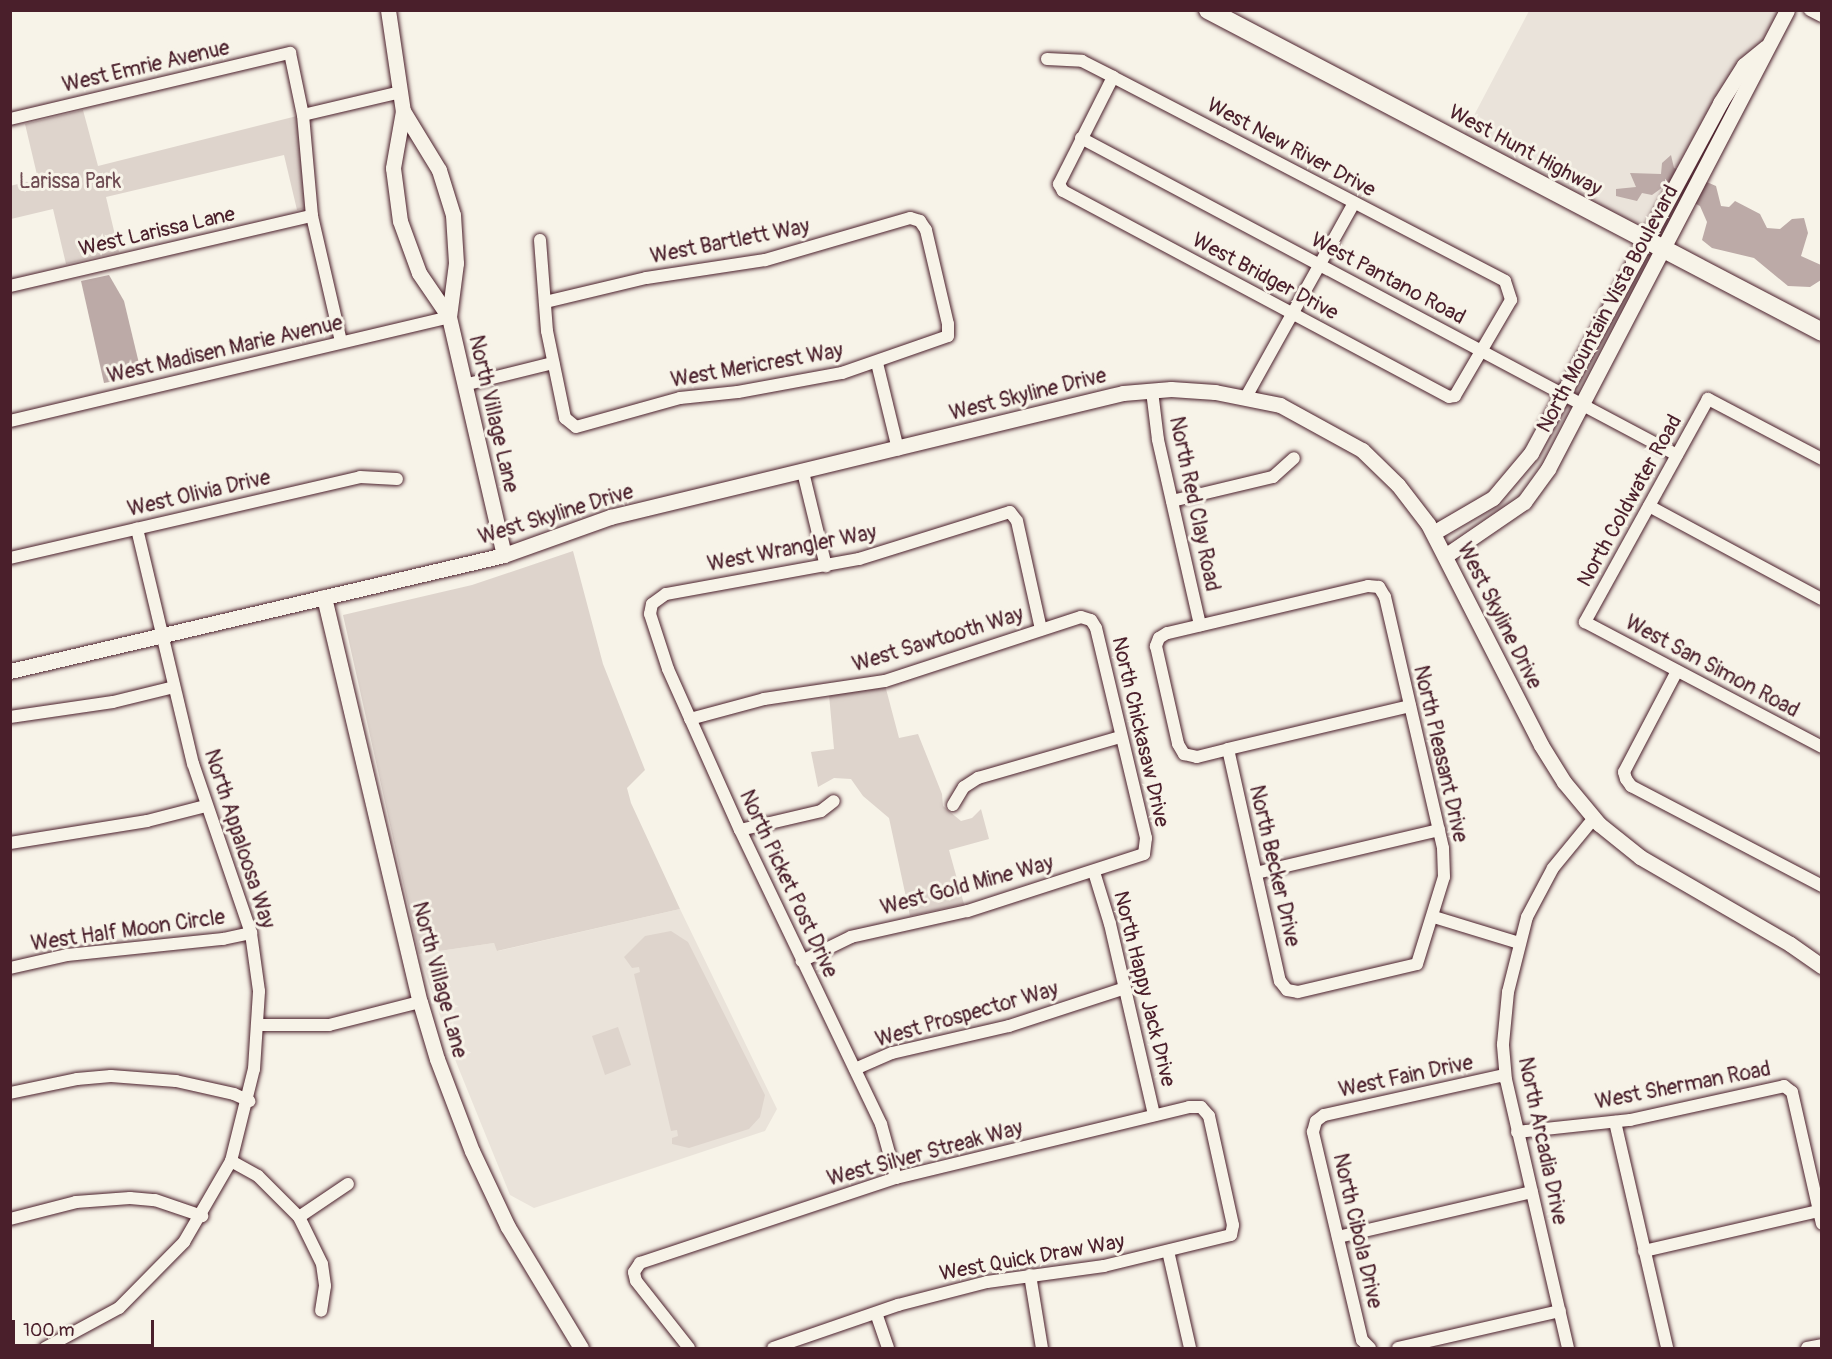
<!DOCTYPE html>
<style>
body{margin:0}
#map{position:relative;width:1832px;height:1359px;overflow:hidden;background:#f7f3e8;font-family:Pangolin,sans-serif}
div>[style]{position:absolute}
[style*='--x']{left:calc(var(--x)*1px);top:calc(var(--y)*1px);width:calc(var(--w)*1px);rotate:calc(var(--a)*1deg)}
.built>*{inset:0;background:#eae3da}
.green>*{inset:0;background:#ded4cc}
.water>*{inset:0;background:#bcaaa7}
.roads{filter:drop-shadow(0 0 2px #4a1f2b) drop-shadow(0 0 2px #4a1f2b)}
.minor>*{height:12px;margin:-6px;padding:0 6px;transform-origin:6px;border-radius:6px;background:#f7f3e8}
.tertiary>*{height:15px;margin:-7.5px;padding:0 7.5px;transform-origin:7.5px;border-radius:7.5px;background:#f7f3e8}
.primary>*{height:18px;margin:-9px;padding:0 9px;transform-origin:9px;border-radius:9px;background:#f7f3e8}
span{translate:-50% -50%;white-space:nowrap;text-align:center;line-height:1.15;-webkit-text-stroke:6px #f7f3e8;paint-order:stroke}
.street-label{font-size:21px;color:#4a1f2b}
.park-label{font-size:21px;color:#6f4c53}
.frame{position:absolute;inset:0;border:12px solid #4a1f2b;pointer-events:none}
.scale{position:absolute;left:12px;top:1320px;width:142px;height:27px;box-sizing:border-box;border:3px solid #4a1f2b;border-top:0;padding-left:8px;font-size:18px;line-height:21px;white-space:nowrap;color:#4a1f2b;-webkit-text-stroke:4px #f7f3e8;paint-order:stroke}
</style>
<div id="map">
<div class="built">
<div style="clip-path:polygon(1529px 11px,1787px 11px,1658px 245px,1460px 142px)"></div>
<div style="clip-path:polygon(680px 909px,777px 1109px,765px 1131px,534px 1208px,510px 1195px,454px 1057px,419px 954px,494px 943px,498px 951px)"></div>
</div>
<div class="green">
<div style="clip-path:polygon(83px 110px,98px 166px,297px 116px,305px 208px,297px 210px,284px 155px,106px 197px,119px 252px,66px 264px,53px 209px,11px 219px,10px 186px,38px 179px,25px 124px)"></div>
<div style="clip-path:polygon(573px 551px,603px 664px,645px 770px,627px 788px,631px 803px,680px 909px,497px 951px,494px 943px,419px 954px,343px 615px,472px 585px)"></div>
<div style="clip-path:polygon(885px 685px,899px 738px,918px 734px,942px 794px,943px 806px,961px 821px,972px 818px,981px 809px,989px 839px,949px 850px,964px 904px,910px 916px,889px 818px,863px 796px,851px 779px,834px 778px,818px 787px,811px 752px,834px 749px,829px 695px)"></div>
<div style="clip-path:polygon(671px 931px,688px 942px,765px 1095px,760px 1117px,749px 1129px,689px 1148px,672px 1144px,672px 1138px,678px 1136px,677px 1130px,671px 1131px,634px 974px,640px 972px,639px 967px,632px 968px,624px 957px,645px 936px)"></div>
<div style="clip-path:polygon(618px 1027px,631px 1065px,605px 1075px,592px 1036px)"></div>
</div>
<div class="water">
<div style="clip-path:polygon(1671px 155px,1674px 168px,1716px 186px,1721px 206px,1729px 207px,1735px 201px,1760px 214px,1767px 228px,1780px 229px,1792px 219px,1804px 218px,1808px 233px,1801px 256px,1821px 265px,1821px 280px,1810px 287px,1788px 286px,1754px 258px,1712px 248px,1702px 240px,1707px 222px,1700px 206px,1663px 187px,1652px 195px,1642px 193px,1637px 201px,1616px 196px,1616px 189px,1636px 187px,1630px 173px,1661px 174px,1662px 163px)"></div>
<div style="clip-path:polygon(109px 275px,124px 301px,142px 376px,104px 383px,81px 281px)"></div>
</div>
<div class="roads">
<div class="minor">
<div style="--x:1810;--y:10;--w:13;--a:27"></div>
<div style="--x:1047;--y:59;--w:35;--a:3"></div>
<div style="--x:1082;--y:61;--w:35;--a:27"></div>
<div style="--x:1113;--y:77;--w:124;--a:27.4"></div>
<div style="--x:1223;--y:134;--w:318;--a:27.5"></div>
<div style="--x:1505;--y:281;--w:20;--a:72"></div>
<div style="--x:1511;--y:300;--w:111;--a:120.3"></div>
<div style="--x:1455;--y:396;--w:6;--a:171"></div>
<div style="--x:1449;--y:397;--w:438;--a:-151.9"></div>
<div style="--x:1063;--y:191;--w:8;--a:-120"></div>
<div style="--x:1059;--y:184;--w:120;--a:-63.2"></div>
<div style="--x:303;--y:115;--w:101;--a:-13.2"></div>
<div style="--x:10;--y:119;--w:288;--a:-13.3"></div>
<div style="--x:290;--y:53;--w:63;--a:78.2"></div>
<div style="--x:303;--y:115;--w:101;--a:84.9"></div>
<div style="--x:312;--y:216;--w:129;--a:77"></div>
<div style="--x:1081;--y:138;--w:675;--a:28.01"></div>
<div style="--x:540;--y:240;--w:91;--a:85.6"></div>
<div style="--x:547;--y:331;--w:89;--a:78.3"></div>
<div style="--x:565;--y:418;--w:14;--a:39"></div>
<div style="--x:576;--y:427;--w:108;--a:-15.6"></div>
<div style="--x:680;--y:398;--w:58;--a:-5.9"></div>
<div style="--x:738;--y:392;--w:106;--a:-10.4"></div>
<div style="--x:842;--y:373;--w:112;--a:-19.2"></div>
<div style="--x:948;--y:336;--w:12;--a:-90"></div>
<div style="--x:948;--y:324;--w:97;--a:-103.2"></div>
<div style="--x:926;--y:230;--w:11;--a:-124"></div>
<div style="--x:920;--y:221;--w:10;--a:-163"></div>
<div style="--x:910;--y:218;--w:151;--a:163.8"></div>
<div style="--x:765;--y:260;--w:120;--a:171.4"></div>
<div style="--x:646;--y:278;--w:104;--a:166.6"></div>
<div style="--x:10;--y:286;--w:310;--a:-13.1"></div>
<div style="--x:877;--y:363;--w:89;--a:76.3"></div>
<div style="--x:464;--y:385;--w:92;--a:-13.9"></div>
<div style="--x:1152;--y:391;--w:49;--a:83"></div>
<div style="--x:1158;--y:440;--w:190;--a:77.2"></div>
<div style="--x:1246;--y:397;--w:222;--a:-60.9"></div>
<div style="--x:10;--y:421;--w:451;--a:-13.3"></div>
<div style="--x:1822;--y:459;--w:129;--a:-152.2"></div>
<div style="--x:1708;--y:399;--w:255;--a:118.9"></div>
<div style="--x:1585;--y:622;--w:268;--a:27.8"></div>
<div style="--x:803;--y:472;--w:97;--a:76.3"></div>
<div style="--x:1172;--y:501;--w:104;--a:-13.4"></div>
<div style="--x:1273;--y:477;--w:28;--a:-42"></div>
<div style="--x:1649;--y:506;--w:196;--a:28.3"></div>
<div style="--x:10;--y:558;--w:359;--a:-13"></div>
<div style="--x:360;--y:477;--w:37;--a:3"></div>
<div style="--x:1677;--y:671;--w:114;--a:117.7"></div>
<div style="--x:1624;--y:772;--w:7;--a:74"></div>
<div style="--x:1626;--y:779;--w:9;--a:54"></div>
<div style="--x:1631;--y:786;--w:216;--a:27.6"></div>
<div style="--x:10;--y:717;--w:104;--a:-8.3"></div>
<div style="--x:113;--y:702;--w:63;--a:-13.8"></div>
<div style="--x:690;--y:719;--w:77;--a:-15.1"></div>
<div style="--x:764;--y:699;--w:122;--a:-8.5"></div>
<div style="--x:885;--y:681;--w:206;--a:-18.1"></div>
<div style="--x:1081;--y:617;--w:10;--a:17"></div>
<div style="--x:1091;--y:620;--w:9;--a:58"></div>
<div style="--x:1096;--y:628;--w:216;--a:76.6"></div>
<div style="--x:1146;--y:838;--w:16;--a:97"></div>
<div style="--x:1144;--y:854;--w:186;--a:162.1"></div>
<div style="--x:967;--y:911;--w:119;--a:167.4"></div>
<div style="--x:851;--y:937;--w:55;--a:153.9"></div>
<div style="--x:1228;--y:749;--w:238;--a:77.4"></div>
<div style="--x:1280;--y:981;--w:11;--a:52"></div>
<div style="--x:1287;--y:990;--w:11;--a:10"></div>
<div style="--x:1298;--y:992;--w:122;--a:-13.2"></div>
<div style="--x:1417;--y:964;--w:91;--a:-72.8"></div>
<div style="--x:1444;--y:877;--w:29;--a:-92"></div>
<div style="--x:1443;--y:848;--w:258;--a:-103"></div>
<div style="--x:1385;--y:597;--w:12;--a:-121"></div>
<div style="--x:1379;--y:587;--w:11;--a:-175"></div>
<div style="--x:1368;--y:586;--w:206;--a:166.8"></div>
<div style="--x:1167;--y:633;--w:9;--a:148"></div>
<div style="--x:1159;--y:638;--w:9;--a:111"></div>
<div style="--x:1156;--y:646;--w:100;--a:77.3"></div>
<div style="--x:1178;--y:744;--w:12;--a:59"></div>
<div style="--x:1184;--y:754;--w:13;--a:13"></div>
<div style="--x:1197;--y:757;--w:32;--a:-14"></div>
<div style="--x:1228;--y:749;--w:187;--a:-13.3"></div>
<div style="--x:953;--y:805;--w:21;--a:-59"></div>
<div style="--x:964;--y:787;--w:17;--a:-33"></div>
<div style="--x:978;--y:778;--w:148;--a:-16.1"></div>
<div style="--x:740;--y:830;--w:83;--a:-13.2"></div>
<div style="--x:821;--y:811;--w:16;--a:-38"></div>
<div style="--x:10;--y:843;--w:139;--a:-9.1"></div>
<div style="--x:147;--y:821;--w:61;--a:-14.3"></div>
<div style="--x:1094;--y:872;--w:54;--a:72.9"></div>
<div style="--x:1110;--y:924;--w:196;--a:77"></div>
<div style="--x:1256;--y:873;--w:188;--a:-13.2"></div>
<div style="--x:1434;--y:917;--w:89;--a:17"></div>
<div style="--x:10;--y:968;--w:58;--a:-12.8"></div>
<div style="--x:67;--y:955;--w:157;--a:-5.9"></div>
<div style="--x:223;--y:939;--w:29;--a:-12"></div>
<div style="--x:258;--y:1025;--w:71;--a:0"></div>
<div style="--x:329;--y:1025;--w:94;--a:-14.2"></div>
<div style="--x:855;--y:1069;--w:40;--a:-23.4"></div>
<div style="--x:892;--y:1053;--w:120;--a:-13"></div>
<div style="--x:1009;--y:1026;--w:122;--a:-18.1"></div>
<div style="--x:10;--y:1093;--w:68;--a:-11.8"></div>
<div style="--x:77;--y:1079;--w:34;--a:-5"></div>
<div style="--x:111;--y:1076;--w:65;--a:4.4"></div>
<div style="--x:176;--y:1081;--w:59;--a:12.6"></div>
<div style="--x:234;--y:1094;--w:17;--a:25"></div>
<div style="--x:1615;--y:1122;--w:232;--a:77"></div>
<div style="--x:1517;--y:1132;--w:114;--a:-6.1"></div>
<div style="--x:1630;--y:1120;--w:158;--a:-12.4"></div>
<div style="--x:1784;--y:1086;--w:10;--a:37"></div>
<div style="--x:1792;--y:1092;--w:135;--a:77.2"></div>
<div style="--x:231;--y:1161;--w:31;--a:29"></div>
<div style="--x:258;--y:1176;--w:58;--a:45"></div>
<div style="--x:299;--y:1217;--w:52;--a:63.9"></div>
<div style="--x:322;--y:1264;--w:22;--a:82"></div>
<div style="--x:325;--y:1286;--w:25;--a:99"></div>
<div style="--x:896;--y:1178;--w:56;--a:-105.5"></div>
<div style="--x:881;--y:1124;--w:326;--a:-115.6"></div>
<div style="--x:740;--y:830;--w:176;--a:-114.1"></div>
<div style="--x:668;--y:669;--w:58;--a:-108.1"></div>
<div style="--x:650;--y:614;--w:10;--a:-79"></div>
<div style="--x:652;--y:604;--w:17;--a:-36"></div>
<div style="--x:666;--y:594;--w:196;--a:-10.3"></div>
<div style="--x:859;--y:559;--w:158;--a:-17.3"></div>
<div style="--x:1010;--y:512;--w:11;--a:52"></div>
<div style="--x:1017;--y:521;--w:111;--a:77.5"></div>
<div style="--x:299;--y:1217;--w:59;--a:-34"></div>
<div style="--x:10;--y:1219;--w:68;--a:-14.4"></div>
<div style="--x:76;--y:1202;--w:54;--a:-4.2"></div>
<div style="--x:130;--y:1198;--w:25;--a:5"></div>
<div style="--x:155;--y:1200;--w:50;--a:18.8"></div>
<div style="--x:1338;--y:1237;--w:199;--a:-13.1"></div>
<div style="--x:1168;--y:1251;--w:99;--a:77.2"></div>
<div style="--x:1644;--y:1251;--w:179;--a:-12.9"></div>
<div style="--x:1030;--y:1275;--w:74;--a:80.7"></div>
<div style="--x:876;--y:1313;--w:37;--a:71"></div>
<div style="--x:45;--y:1348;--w:84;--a:-28.4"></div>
<div style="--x:119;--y:1308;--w:93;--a:-45.4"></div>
<div style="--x:184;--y:1242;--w:94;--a:-59.9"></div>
<div style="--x:231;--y:1161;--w:95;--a:-76"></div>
<div style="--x:254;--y:1069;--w:78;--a:-86.3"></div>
<div style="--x:259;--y:991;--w:59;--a:-97.9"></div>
<div style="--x:251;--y:933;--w:179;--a:-108.9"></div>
<div style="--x:193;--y:764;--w:242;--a:-103.4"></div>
<div style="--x:689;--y:1348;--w:85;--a:-128.3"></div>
<div style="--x:636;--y:1281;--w:9;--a:-103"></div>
<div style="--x:634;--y:1272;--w:11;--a:-56"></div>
<div style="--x:640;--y:1263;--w:270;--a:-18.4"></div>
<div style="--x:896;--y:1178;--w:301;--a:-13.6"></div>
<div style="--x:1189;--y:1107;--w:12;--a:0"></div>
<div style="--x:1201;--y:1107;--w:12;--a:48"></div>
<div style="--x:1209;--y:1116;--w:112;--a:77.6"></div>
<div style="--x:1233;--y:1225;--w:10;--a:101"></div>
<div style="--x:1231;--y:1235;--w:131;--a:166.3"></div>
<div style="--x:1104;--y:1266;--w:118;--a:172.2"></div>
<div style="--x:987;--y:1282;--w:92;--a:165.5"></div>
<div style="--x:898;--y:1305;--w:132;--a:161"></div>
<div style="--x:1370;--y:1348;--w:11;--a:-135"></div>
<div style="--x:1362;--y:1340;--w:214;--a:-103.3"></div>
<div style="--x:1313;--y:1132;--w:11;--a:-75"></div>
<div style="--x:1316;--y:1121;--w:10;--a:-37"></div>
<div style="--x:1324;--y:1115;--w:185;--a:-12.5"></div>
<div style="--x:1398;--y:1348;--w:166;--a:-12.9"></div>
<div style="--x:1568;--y:1348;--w:275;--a:-103"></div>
<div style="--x:1506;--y:1080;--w:36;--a:-95"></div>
<div style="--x:1503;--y:1044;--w:52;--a:-84.5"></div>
<div style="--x:1508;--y:992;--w:77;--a:-75.8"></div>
<div style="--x:1527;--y:917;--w:55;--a:-62"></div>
<div style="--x:1553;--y:868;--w:65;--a:-50.6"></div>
<div style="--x:1807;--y:1348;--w:15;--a:-11"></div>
</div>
<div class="tertiary">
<div style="--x:388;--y:10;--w:102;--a:81.6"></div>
<div style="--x:403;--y:111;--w:69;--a:58.6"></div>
<div style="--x:439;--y:170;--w:47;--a:72.7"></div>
<div style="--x:453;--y:215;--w:48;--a:86.4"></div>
<div style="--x:456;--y:263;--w:54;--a:97.4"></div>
<div style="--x:449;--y:317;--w:244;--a:77"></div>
<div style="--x:403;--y:111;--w:58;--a:100"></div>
<div style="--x:393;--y:168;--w:53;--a:82.5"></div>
<div style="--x:400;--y:221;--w:55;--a:69.9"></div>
<div style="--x:419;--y:273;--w:53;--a:55.7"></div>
<div style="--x:1433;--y:533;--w:69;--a:-30.3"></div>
<div style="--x:1493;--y:498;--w:59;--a:-49.8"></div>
<div style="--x:1531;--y:453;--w:398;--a:-61.6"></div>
<div style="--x:1720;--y:103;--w:45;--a:-57.7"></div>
<div style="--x:1744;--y:65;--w:28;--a:-39"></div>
<div style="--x:1445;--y:556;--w:96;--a:-34.4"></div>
<div style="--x:1524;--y:502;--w:41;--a:-54"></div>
<div style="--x:1548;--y:469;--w:517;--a:-62.49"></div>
<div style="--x:324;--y:597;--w:416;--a:76.7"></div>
<div style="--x:420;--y:1002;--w:59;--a:73.4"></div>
<div style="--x:437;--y:1059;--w:98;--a:69.2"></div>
<div style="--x:472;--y:1151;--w:84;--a:64.7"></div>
<div style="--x:508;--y:1227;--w:141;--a:58.9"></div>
<div style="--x:10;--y:671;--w:507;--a:-13.21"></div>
<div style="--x:504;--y:555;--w:113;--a:-19.7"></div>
<div style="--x:610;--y:517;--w:528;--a:-13.59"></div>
<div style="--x:1123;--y:393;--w:48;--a:-4.8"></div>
<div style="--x:1171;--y:389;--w:44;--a:3.9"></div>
<div style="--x:1215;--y:392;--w:66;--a:11.3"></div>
<div style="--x:1280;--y:405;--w:94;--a:28.8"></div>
<div style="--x:1362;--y:450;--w:50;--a:44.2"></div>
<div style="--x:1398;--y:485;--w:49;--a:52.4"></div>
<div style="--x:1428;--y:524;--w:248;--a:62.9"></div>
<div style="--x:1541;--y:745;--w:44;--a:58.1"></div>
<div style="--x:1564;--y:782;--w:55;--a:50.2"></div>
<div style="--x:1599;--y:824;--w:53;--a:38.8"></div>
<div style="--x:1640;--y:857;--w:173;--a:30.1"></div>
<div style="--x:1790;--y:944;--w:39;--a:35"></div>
</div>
<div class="primary">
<div style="--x:1208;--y:10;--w:693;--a:27.67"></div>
</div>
</div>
<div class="street-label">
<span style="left:146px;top:67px;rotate:-13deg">West Emrie Avenue</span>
<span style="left:1291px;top:148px;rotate:28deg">West New River Drive</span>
<span style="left:1525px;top:151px;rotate:28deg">West Hunt Highway</span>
<span style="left:157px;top:232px;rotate:-13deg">West Larissa Lane</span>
<span style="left:730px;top:242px;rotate:-11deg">West Bartlett Way</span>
<span style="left:1265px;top:277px;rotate:28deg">West Bridger Drive</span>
<span style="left:1388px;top:279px;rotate:28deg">West Pantano Road</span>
<span style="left:1608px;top:309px;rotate:-62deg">North Mountain Vista Boulevard</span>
<span style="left:225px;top:350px;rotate:-13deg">West Madisen Marie Avenue</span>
<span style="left:757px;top:366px;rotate:-10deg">West Mericrest Way</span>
<span style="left:1028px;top:395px;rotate:-14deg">West Skyline Drive</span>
<span style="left:493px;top:414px;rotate:77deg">North Village Lane</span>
<span style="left:199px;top:494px;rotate:-13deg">West Olivia Drive</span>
<span style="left:1630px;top:501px;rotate:-61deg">North Coldwater Road</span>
<span style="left:1194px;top:504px;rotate:78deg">North Red Clay Road</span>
<span style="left:556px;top:515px;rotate:-17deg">West Skyline Drive</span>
<span style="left:792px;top:549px;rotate:-11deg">West Wrangler Way</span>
<span style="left:1499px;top:616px;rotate:63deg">West Skyline Drive</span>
<span style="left:938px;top:640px;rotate:-17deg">West Sawtooth Way</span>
<span style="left:1712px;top:667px;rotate:28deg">West San Simon Road</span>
<span style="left:1140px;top:732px;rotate:77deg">North Chickasaw Drive</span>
<span style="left:1440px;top:754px;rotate:77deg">North Pleasant Drive</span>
<span style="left:239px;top:839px;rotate:72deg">North Appaloosa Way</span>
<span style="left:1274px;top:866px;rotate:77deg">North Becker Drive</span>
<span style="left:788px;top:884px;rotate:65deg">North Picket Post Drive</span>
<span style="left:967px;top:886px;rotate:-15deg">West Gold Mine Way</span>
<span style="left:128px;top:931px;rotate:-8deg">West Half Moon Circle</span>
<span style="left:439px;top:980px;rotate:75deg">North Village Lane</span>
<span style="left:1144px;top:989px;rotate:76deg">North Happy Jack Drive</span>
<span style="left:967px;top:1015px;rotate:-16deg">West Prospector Way</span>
<span style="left:1406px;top:1077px;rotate:-12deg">West Fain Drive</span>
<span style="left:1683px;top:1086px;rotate:-11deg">West Sherman Road</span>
<span style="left:1542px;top:1141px;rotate:78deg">North Arcadia Drive</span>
<span style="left:925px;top:1154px;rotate:-15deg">West Silver Streak Way</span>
<span style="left:1357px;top:1231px;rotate:77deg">North Cibola Drive</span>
<span style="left:1032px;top:1258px;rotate:-10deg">West Quick Draw Way</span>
</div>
<div class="park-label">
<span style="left:70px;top:182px">Larissa Park</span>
</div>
<div class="frame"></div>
<div class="scale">100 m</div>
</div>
